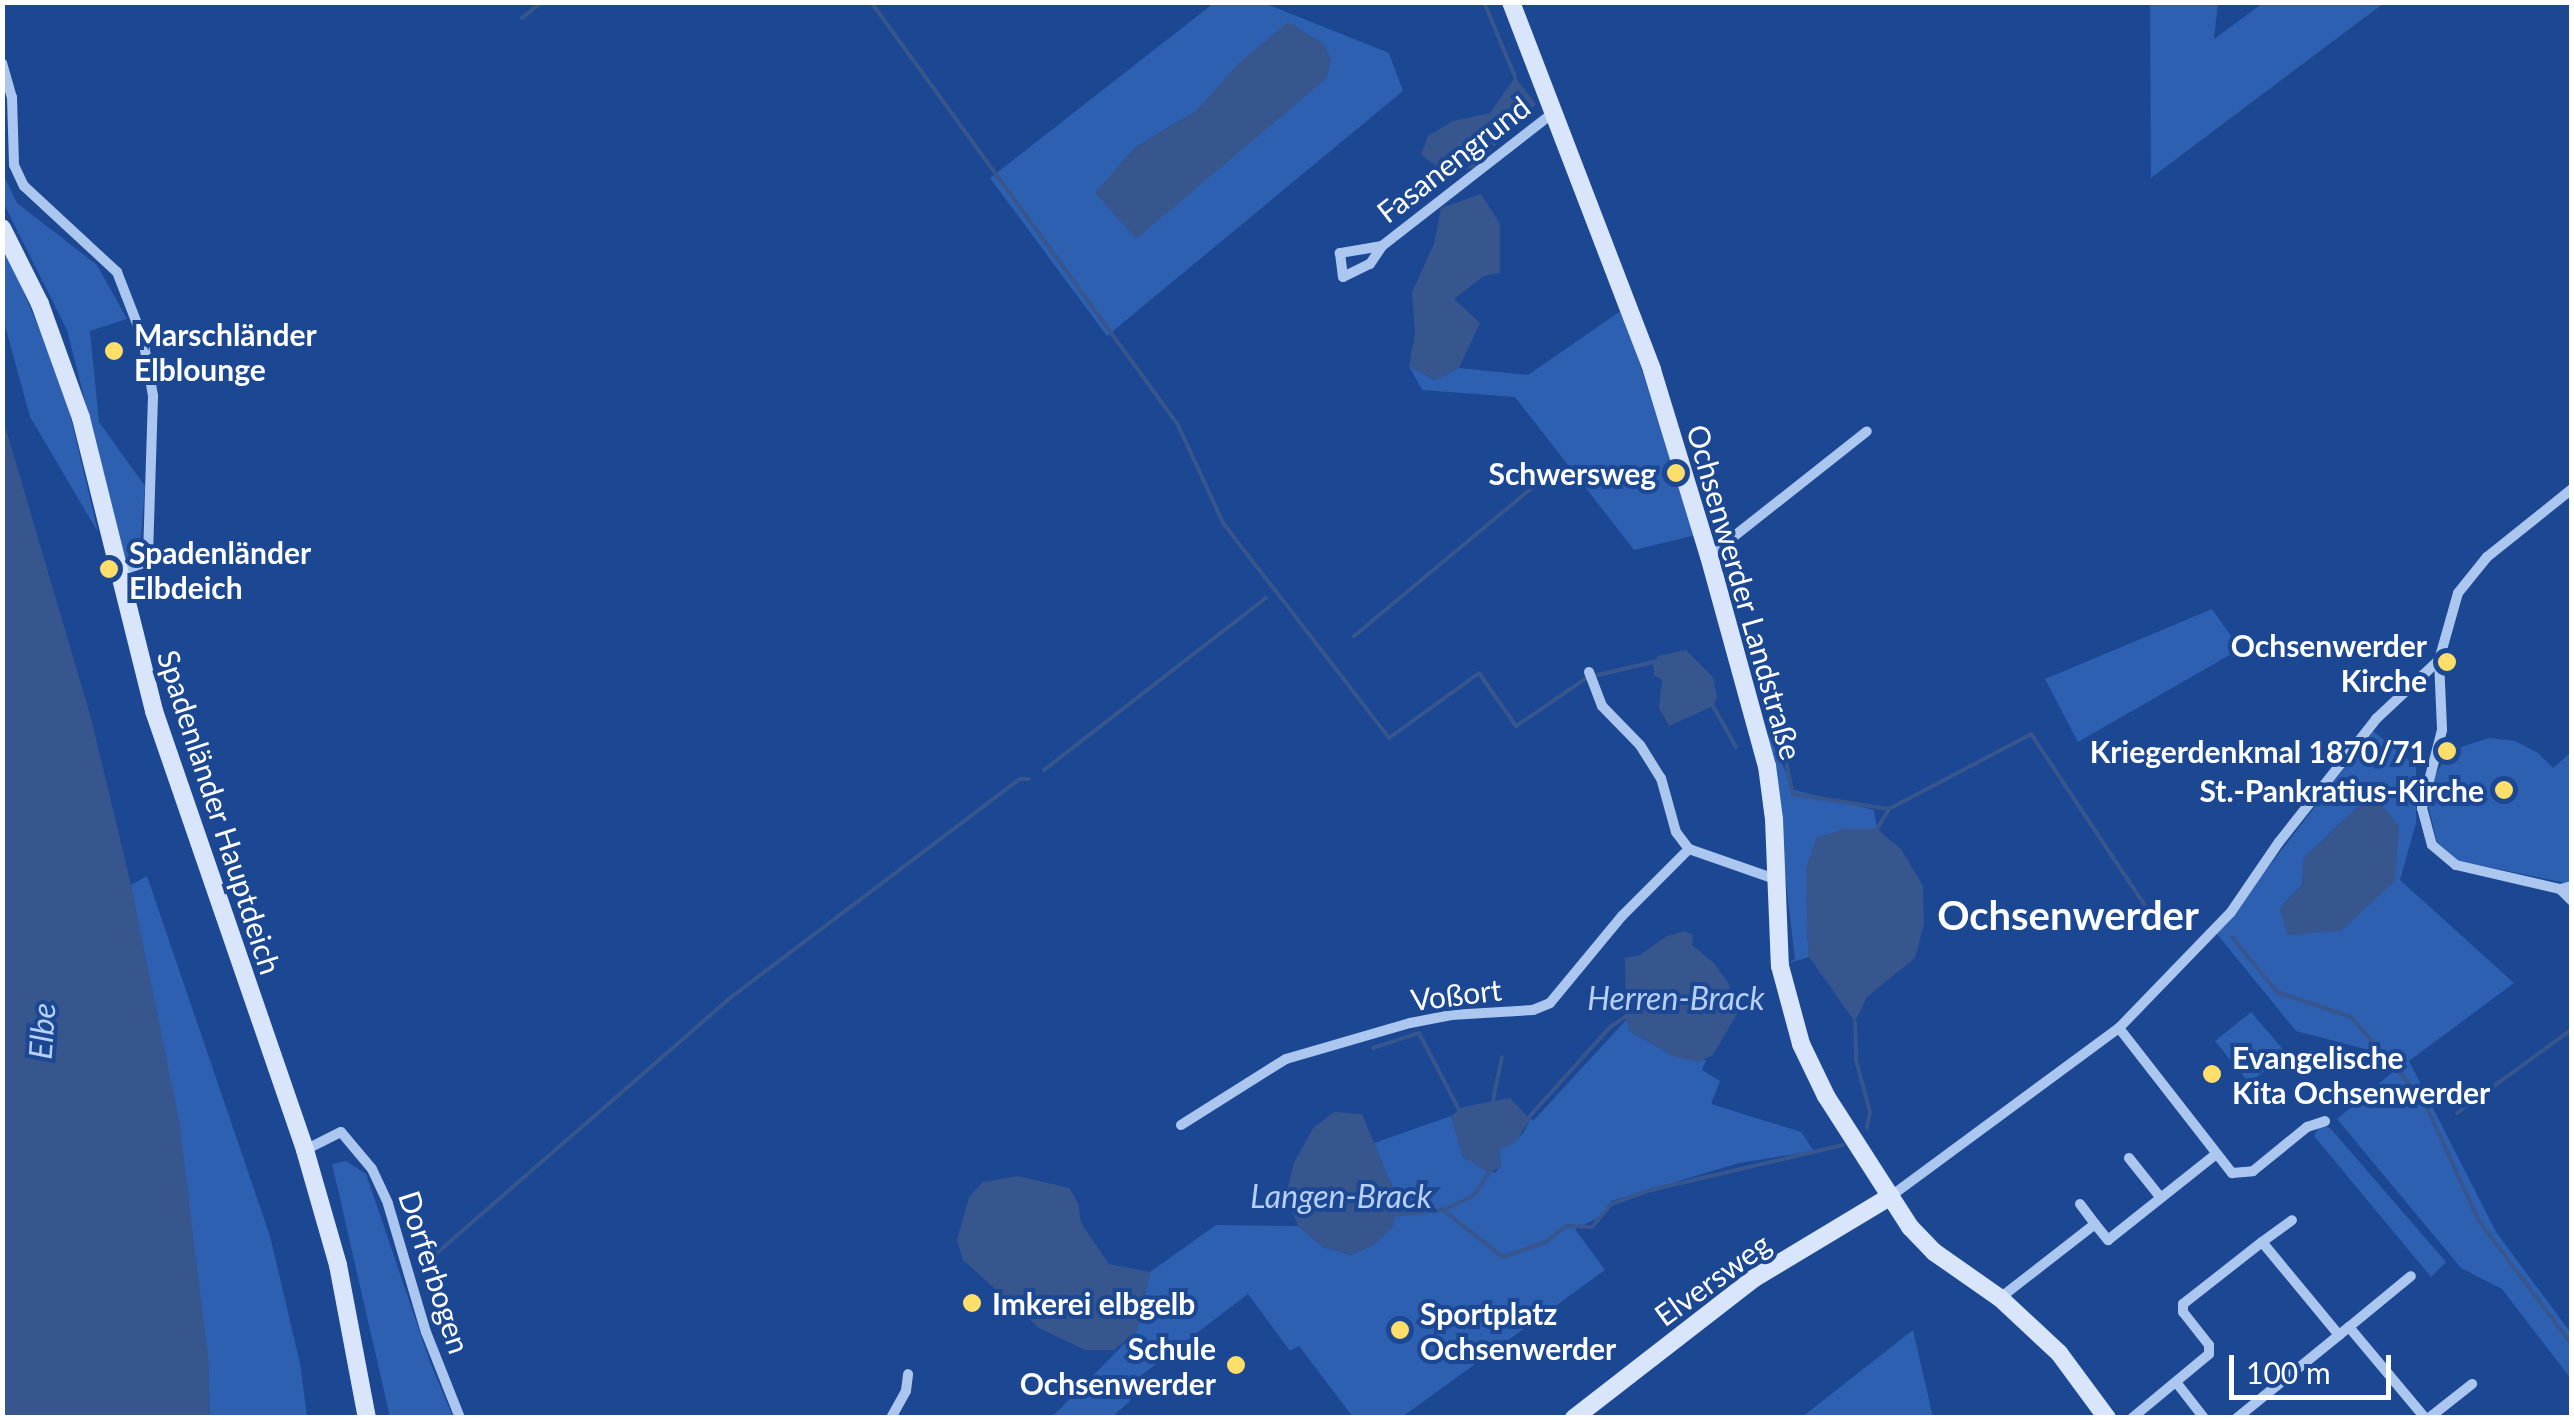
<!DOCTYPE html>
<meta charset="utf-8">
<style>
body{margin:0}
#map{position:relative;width:2574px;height:1420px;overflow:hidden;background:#1b4793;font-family:Lato,sans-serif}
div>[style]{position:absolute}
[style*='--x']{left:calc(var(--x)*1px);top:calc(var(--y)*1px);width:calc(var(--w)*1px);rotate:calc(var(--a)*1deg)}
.green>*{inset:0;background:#2e60b1}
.water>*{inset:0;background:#37568e}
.stream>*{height:4px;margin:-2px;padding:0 2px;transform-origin:2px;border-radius:2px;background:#37568e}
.street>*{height:10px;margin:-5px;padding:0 5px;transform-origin:5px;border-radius:5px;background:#abc6ef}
.secondary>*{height:18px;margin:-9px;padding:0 9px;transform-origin:9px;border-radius:9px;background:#d9e5fb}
.dots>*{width:28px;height:28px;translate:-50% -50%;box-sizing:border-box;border:5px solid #1b4793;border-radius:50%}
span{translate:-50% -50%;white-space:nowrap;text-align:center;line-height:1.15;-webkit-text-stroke:8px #1b4793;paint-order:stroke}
.street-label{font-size:30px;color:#fff}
.poi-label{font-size:30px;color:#fff;font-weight:700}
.left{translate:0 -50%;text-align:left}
.right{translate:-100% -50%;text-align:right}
.water-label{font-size:32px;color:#b8d0f6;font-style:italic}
.district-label{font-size:40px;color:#fff;font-weight:700}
.frame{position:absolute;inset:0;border:5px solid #fff;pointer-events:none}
.scale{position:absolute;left:2229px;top:1355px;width:162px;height:45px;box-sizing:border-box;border:5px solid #fff;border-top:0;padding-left:12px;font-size:30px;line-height:35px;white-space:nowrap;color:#fff;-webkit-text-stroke:8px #1b4793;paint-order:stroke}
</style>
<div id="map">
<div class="green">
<div style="clip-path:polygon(evenodd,1214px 3px,1264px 3px,1389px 53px,1403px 91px,1107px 336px,990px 178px,1214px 3px,1331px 59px,1326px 78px,1135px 239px,1134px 148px,1196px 111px,1331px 59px)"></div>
<div style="clip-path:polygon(2150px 3px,2218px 3px,2214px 39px,2263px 3px,2384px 3px,2151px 178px)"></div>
<div style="clip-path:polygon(2px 172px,17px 203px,97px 265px,127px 319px,90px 331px,99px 422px,145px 486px,139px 563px,127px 567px,67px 330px,3px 202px)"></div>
<div style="clip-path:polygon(2px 241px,63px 385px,98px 532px,30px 417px,3px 318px)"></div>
<div style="clip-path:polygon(1622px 310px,1696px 535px,1634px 550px,1515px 397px,1422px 390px,1409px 366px,1435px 380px,1459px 368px,1528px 375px)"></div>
<div style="clip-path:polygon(2212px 609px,2240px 649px,2078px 742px,2045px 679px)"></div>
<div style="clip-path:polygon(evenodd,2373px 731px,2416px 766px,2416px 823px,2400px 880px,2514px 983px,2409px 1061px,2496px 1232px,2571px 1333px,2571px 1379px,2502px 1289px,2461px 1268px,2337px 1119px,2407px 1060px,2296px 1031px,2217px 934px,2373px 731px,2365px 800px,2288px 935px,2280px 908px,2302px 885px,2304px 858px,2365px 800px)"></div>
<div style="clip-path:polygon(1768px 733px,1794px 790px,1874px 810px,1877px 829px,1843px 829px,1807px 929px,1809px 957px,1786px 964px,1795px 959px)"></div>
<div style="clip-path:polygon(2489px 738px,2515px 741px,2538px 753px,2553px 768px,2571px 752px,2571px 884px,2459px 861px,2437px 842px,2427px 801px,2432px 781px,2441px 765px,2461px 747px)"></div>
<div style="clip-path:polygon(147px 876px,270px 1236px,300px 1363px,307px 1417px,210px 1417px,208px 1356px,131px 885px)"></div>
<div style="clip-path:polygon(2251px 1012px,2287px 1054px,2249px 1083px,2215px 1041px)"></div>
<div style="clip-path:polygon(1626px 1020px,1631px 1032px,1673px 1056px,1706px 1060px,1702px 1070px,1720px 1081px,1711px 1104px,1801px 1132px,1814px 1151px,1739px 1163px,1611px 1201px,1598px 1218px,1575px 1229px,1605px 1270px,1402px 1417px,1353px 1417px,1299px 1346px,1290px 1351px,1248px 1294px,1143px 1374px,1129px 1402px,1112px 1417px,1051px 1418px,1137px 1331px,1150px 1272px,1216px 1225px,1298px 1226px,1323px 1247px,1351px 1255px,1375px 1244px,1394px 1225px,1394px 1191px,1374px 1143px,1451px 1116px,1463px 1157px,1495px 1173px,1501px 1166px,1499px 1150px,1523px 1134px,1530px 1119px,1534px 1120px)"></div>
<div style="clip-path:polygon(2321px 1124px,2331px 1129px,2446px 1262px,2431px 1277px,2314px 1136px)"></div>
<div style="clip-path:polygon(346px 1161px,366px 1174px,430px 1362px,453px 1417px,390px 1417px,332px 1164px)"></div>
<div style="clip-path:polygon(1913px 1330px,1933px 1417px,1802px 1417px)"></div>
</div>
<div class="water">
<div style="clip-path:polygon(1288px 22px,1323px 43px,1331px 59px,1327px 78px,1136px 239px,1095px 193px,1134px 148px,1196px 111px,1239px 63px)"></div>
<div style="clip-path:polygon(1515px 77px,1536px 104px,1473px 168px,1447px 173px,1421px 155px,1428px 136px,1453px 121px,1490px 113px)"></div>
<div style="clip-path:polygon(1481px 194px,1500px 224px,1500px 273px,1484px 276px,1454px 299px,1480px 323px,1459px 368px,1436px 380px,1409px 366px,1415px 334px,1412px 292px,1434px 244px,1441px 208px)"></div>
<div style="clip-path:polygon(3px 419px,91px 718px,131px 885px,179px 1120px,208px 1356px,210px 1417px,3px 1417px)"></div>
<div style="clip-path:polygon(1686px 650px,1713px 677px,1717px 698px,1713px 706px,1669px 726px,1659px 708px,1662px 680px,1654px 675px,1653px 662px,1658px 656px)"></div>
<div style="clip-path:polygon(2375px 797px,2399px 826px,2395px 881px,2341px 931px,2288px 935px,2280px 908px,2302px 885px,2304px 858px,2365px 800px)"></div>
<div style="clip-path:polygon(1843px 829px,1877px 829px,1901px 849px,1923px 886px,1924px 924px,1915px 958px,1867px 997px,1855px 1022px,1809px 957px,1807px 929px,1806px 868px,1816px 838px)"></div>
<div style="clip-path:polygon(1685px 931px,1693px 935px,1692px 945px,1714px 963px,1729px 984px,1738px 1012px,1713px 1055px,1698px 1062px,1673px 1056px,1631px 1032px,1626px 1020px,1625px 958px,1640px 955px,1667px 936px)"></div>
<div style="clip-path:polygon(1510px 1098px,1530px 1119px,1516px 1142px,1499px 1150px,1501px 1167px,1489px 1173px,1463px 1157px,1451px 1116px,1463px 1107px)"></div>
<div style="clip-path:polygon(1334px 1112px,1362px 1114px,1394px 1191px,1394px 1225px,1375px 1244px,1351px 1255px,1323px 1247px,1298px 1226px,1286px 1194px,1294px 1162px,1314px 1127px)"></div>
<div style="clip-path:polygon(1017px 1176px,1069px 1188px,1078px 1203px,1081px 1223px,1109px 1264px,1150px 1272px,1137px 1331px,1114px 1350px,1085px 1350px,1039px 1328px,963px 1260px,957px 1240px,969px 1197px,983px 1182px)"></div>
</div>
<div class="stream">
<div style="--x:871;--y:2;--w:523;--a:54.03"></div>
<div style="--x:1178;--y:425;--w:108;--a:65.3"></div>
<div style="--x:1223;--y:523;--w:272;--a:52.3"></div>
<div style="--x:1389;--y:738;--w:111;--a:-35.8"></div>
<div style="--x:1479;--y:673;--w:65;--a:55.1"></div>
<div style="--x:1516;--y:726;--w:87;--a:-34.2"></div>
<div style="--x:1484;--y:2;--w:81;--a:67.5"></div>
<div style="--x:522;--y:18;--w:26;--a:-39"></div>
<div style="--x:1354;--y:636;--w:233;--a:-39.8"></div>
<div style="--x:1593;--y:676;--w:62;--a:-13.1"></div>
<div style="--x:1713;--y:706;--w:47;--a:60.7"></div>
<div style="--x:1781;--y:740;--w:55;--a:77.5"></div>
<div style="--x:1793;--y:794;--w:97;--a:8.9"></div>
<div style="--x:1889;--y:809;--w:23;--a:121"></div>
<div style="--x:1044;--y:770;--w:281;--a:-37.8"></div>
<div style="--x:1889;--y:809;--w:161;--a:-27.8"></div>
<div style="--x:2031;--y:734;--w:215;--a:56.4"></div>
<div style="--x:2232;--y:937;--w:71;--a:50.7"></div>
<div style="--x:2277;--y:992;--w:78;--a:18.7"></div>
<div style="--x:2351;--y:1017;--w:111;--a:49"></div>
<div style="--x:2424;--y:1101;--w:132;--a:65.4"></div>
<div style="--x:2479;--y:1221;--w:155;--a:53.1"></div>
<div style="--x:1855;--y:1022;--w:38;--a:88"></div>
<div style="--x:1856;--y:1060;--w:54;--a:74.9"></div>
<div style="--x:1870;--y:1112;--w:16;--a:101"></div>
<div style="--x:1373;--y:1048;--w:48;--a:-18.1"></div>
<div style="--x:1419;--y:1033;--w:87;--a:62.5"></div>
<div style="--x:1493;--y:1100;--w:44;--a:-78.2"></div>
<div style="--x:2457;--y:1113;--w:142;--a:-36.1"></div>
<div style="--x:1529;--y:1117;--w:120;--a:-48"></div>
<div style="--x:1609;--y:1028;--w:21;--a:-35"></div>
<div style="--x:1443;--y:1210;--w:33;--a:-25"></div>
<div style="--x:1473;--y:1196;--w:28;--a:-55"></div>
<div style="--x:1394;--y:1215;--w:49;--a:-5.8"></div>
<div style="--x:1443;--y:1210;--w:76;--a:38.1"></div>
<div style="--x:1503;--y:1257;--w:46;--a:-19.2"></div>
<div style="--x:1546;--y:1242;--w:26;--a:-39"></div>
<div style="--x:1566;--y:1226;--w:26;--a:2"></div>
<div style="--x:1592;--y:1227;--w:30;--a:-50"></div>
<div style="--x:1611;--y:1204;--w:42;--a:-19.3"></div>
<div style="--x:1651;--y:1190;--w:197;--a:-13.2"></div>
<div style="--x:431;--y:1258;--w:396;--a:-41"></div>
<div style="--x:730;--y:998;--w:363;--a:-37.1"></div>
<div style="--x:1020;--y:779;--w:9;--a:0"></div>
</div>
<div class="street">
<div style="--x:2;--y:63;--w:35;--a:74"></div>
<div style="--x:12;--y:97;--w:68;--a:88.3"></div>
<div style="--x:14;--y:165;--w:23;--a:65"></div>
<div style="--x:24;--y:186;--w:127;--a:42.8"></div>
<div style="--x:117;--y:272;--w:72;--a:68.8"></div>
<div style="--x:143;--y:339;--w:58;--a:80"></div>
<div style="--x:153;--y:396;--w:158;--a:91.8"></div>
<div style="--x:148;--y:554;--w:12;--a:125"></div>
<div style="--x:141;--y:564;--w:23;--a:162"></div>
<div style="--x:1382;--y:246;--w:43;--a:170.5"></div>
<div style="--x:1340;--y:253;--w:24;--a:83"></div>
<div style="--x:1343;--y:277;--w:30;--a:-26"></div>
<div style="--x:1370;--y:264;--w:22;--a:-56"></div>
<div style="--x:1382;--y:246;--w:218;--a:-37.9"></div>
<div style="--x:2572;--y:489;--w:109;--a:141.3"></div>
<div style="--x:2487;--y:557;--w:46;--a:128.9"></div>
<div style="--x:2458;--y:593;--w:70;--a:105.8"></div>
<div style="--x:2439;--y:660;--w:70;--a:87.5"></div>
<div style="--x:2442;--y:730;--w:81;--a:104.4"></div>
<div style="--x:2422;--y:808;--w:38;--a:75"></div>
<div style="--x:2432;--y:845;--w:31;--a:40"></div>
<div style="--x:2456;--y:865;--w:107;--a:13"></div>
<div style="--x:2560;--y:889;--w:12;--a:-14"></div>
<div style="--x:1709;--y:556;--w:201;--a:-38.3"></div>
<div style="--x:1589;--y:672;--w:36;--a:69"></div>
<div style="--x:1602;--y:706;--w:54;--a:45.7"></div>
<div style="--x:1640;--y:745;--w:39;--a:58"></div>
<div style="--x:1661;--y:778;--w:56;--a:74.5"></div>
<div style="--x:1676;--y:832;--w:21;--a:53"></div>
<div style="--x:1689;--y:849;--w:91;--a:19.2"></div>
<div style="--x:2560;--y:889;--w:17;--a:45"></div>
<div style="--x:2119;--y:1028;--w:184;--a:52.1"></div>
<div style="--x:2232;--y:1173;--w:21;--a:-5"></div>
<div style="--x:2253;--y:1171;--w:70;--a:-39.2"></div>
<div style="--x:2307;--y:1127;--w:19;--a:-18"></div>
<div style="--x:1181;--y:1125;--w:124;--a:-32.2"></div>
<div style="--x:1286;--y:1059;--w:129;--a:-16.2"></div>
<div style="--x:1410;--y:1023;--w:42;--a:-11"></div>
<div style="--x:1451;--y:1015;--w:82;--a:-3.5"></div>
<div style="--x:1533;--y:1010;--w:18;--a:-22"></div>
<div style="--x:1550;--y:1003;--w:113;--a:-50.4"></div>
<div style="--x:1622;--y:916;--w:95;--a:-45"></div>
<div style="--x:305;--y:1150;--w:40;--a:-26.6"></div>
<div style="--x:341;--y:1132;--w:48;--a:50"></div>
<div style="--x:372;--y:1169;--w:38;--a:65"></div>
<div style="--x:388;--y:1204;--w:134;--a:73.5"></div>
<div style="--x:426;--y:1332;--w:92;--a:68.4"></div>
<div style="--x:2129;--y:1158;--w:51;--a:51.3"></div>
<div style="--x:1891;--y:1196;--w:283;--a:-36.4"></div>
<div style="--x:2119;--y:1028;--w:161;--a:-46"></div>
<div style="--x:2231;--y:912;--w:85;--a:-55.6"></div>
<div style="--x:2279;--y:842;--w:157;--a:-51.7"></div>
<div style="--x:2376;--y:719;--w:86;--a:-43.1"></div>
<div style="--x:2080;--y:1204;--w:25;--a:53"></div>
<div style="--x:2262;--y:1242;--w:37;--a:-36"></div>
<div style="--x:2000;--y:1298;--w:120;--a:-37.9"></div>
<div style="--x:2095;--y:1224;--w:21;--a:51"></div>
<div style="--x:2108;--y:1240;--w:137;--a:-38.5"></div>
<div style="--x:2349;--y:1327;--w:80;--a:-39.4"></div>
<div style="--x:2176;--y:1382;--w:46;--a:52.1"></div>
<div style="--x:891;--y:1418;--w:31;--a:-61"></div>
<div style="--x:906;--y:1391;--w:17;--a:-83"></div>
<div style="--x:2132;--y:1418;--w:100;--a:-39.7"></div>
<div style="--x:2209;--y:1354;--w:9;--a:-90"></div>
<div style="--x:2209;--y:1345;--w:42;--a:-128.2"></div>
<div style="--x:2183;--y:1312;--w:8;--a:-90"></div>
<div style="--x:2183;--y:1304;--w:100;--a:-38.1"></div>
<div style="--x:2262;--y:1242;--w:121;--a:50.4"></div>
<div style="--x:2339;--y:1335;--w:13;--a:-39"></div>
<div style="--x:2349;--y:1327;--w:119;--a:50.1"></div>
<div style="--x:2237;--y:1418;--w:132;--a:-39.1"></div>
<div style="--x:2429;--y:1418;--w:55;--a:-38.3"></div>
</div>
<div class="secondary">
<div style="--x:1511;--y:2;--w:394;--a:69"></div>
<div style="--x:1652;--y:370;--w:195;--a:73"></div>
<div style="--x:1709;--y:556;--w:218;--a:74.6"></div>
<div style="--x:1767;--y:766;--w:53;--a:82.5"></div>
<div style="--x:1774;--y:819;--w:147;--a:87.7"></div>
<div style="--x:1780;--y:966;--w:81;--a:74.9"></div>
<div style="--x:1801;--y:1044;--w:58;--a:64.3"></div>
<div style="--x:1826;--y:1096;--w:156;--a:57.3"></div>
<div style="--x:1910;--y:1227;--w:35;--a:46"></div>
<div style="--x:1934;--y:1252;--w:80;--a:34.9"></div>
<div style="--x:2000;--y:1298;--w:81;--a:43"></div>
<div style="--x:2059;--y:1353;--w:81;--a:53.6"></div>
<div style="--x:2;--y:228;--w:85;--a:63.4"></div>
<div style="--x:40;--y:304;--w:121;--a:70.2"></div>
<div style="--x:81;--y:418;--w:302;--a:76"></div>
<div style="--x:154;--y:711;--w:464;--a:71"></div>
<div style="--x:305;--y:1150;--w:120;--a:74"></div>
<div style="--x:338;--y:1265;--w:156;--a:79.3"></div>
<div style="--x:1574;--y:1418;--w:227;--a:-37.8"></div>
<div style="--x:1753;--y:1279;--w:161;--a:-31"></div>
</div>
<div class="dots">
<div style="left:114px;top:351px;background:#ffde6a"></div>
<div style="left:1676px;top:473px;background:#ffde6a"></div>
<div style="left:109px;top:569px;background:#ffde6a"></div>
<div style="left:2447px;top:662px;background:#ffde6a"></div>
<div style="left:2447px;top:751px;background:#ffde6a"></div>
<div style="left:2504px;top:790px;background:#ffde6a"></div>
<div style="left:2212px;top:1074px;background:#ffde6a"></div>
<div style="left:972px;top:1303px;background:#ffde6a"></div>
<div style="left:1400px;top:1330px;background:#ffde6a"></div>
<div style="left:1236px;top:1365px;background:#ffde6a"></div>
</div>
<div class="street-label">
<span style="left:1453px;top:159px;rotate:-38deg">Fasanengrund</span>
<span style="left:1745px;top:592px;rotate:74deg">Ochsenwerder Landstraße</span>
<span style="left:220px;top:812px;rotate:72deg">Spadenländer Hauptdeich</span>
<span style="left:1456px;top:994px;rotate:-7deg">Voßort</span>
<span style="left:435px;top:1272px;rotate:72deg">Dorferbogen</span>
<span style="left:1712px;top:1279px;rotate:-36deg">Elversweg</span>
</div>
<div class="poi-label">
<span class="left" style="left:134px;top:351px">Marschländer<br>Elblounge</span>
<span class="right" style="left:1656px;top:473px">Schwersweg</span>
<span class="left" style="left:129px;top:569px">Spadenländer<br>Elbdeich</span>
<span class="right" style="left:2427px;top:662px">Ochsenwerder<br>Kirche</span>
<span class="right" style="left:2427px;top:751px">Kriegerdenkmal 1870/71</span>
<span class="right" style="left:2484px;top:790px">St.-Pankratius-Kirche</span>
<span class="left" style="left:2232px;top:1074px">Evangelische<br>Kita Ochsenwerder</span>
<span class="left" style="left:992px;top:1303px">Imkerei elbgelb</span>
<span class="left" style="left:1420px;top:1330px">Sportplatz<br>Ochsenwerder</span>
<span class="right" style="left:1216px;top:1365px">Schule<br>Ochsenwerder</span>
</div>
<div class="water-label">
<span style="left:1676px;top:998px">Herren-Brack</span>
<span style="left:42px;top:1031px;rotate:-86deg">Elbe</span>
<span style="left:1341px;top:1196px">Langen-Brack</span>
</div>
<div class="district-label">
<span style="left:2068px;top:915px">Ochsenwerder</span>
</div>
<div class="frame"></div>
<div class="scale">100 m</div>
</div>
